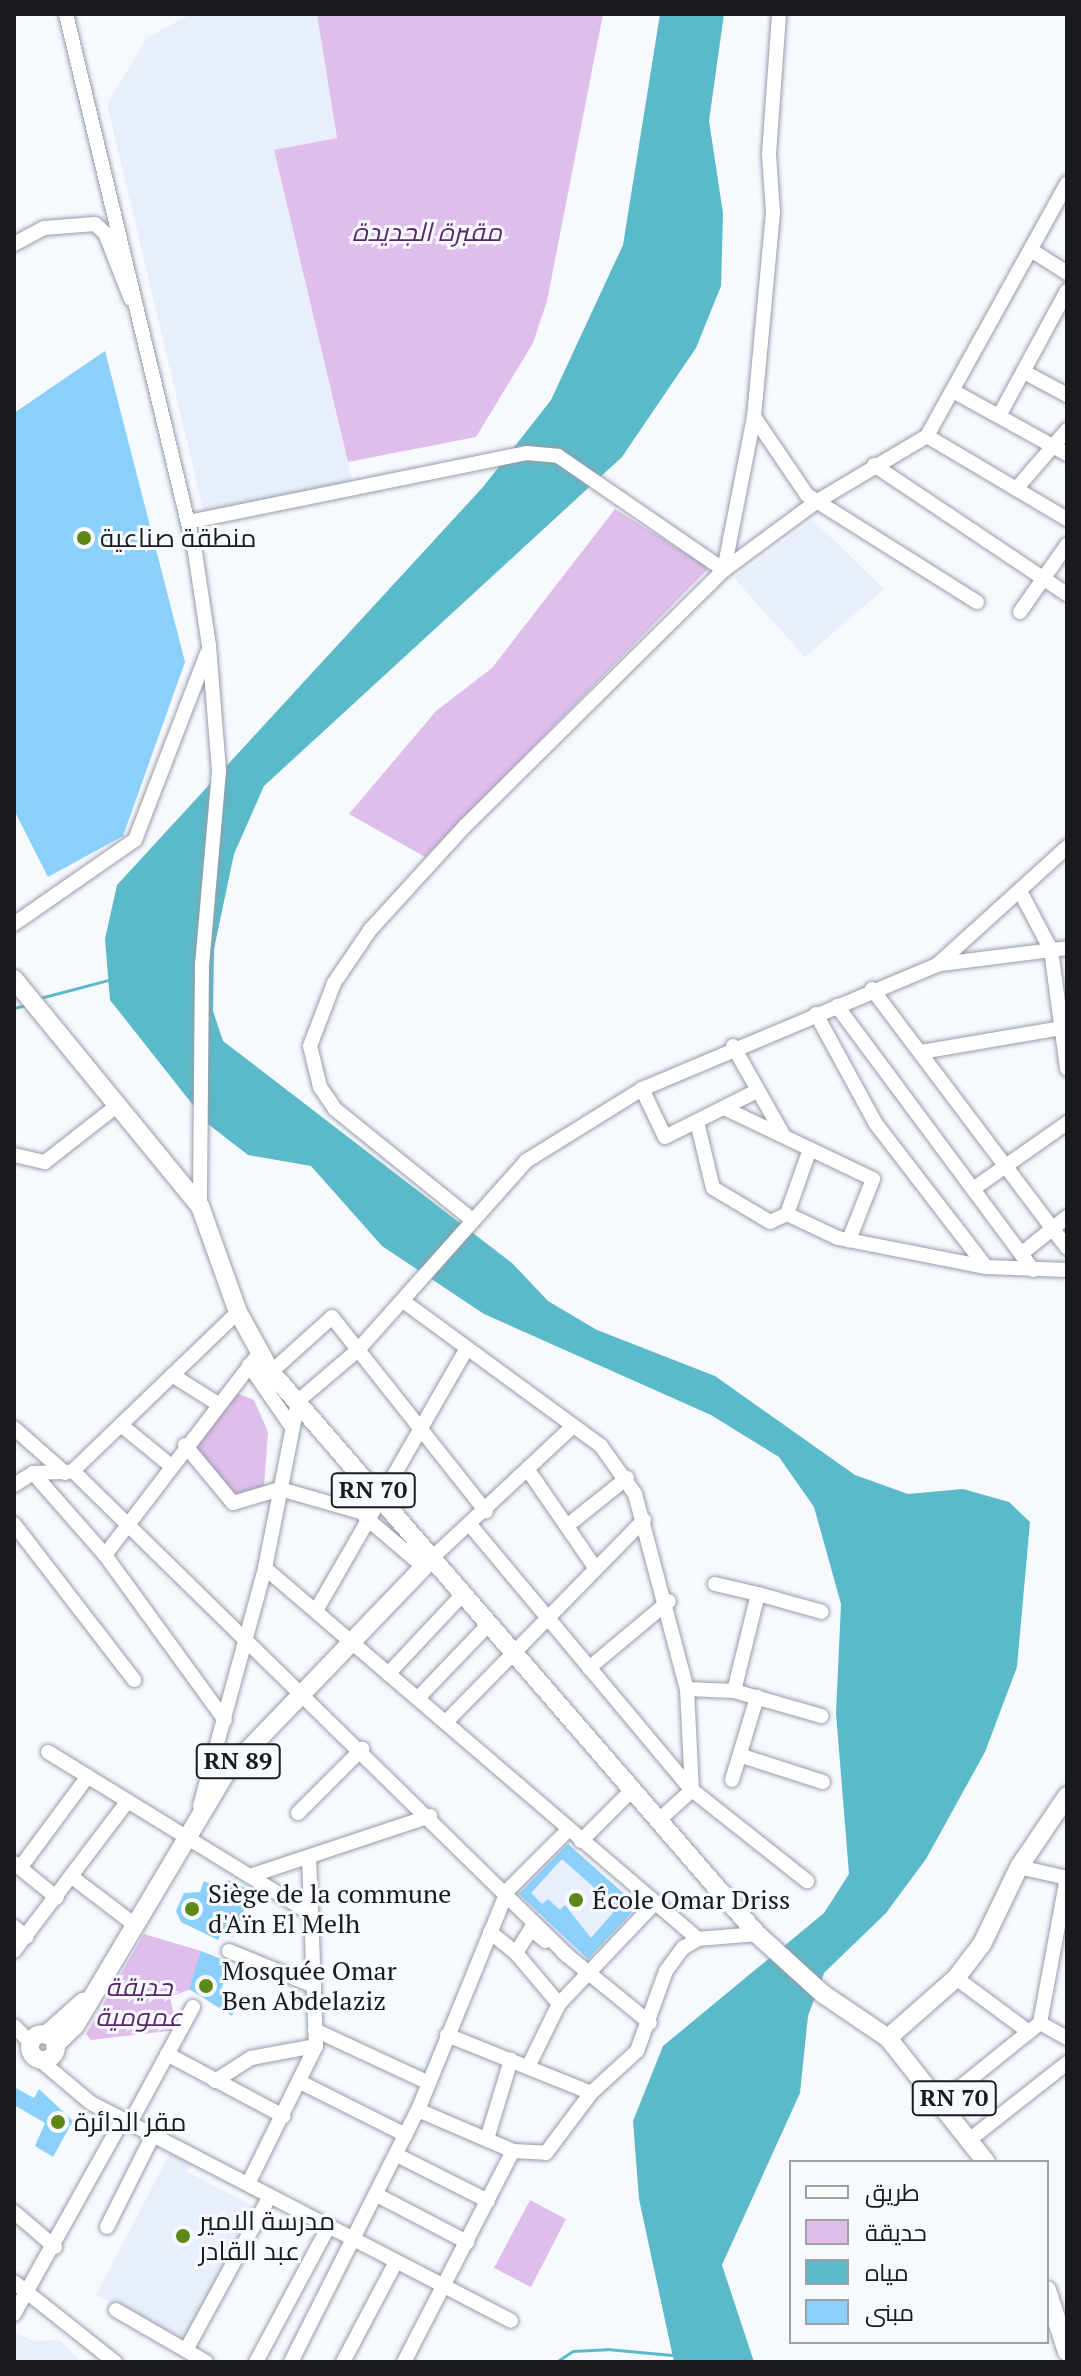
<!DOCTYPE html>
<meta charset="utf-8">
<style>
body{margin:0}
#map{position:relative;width:1081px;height:2376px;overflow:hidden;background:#f6f9fe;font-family:"PT Serif",Cairo,serif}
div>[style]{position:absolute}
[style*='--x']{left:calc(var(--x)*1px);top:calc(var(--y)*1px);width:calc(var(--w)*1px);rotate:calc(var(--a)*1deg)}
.built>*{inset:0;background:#e8eefb}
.green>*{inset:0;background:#e0beec}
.water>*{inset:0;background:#5bbac9}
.stream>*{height:3px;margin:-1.5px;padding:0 1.5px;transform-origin:1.5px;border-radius:1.5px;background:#5bbac9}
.building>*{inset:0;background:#8bd0fb}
.roads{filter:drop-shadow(0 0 2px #969ca9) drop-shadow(0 0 2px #969ca9)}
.minor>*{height:14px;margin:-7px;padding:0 7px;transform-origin:7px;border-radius:7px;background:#fff}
.major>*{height:18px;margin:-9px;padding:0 9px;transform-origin:9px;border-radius:9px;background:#fff}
.major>.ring{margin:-9px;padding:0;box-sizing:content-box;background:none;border:18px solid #fff;border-radius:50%}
.dots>*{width:22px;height:22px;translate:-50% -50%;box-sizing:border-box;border:4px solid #f6f9fe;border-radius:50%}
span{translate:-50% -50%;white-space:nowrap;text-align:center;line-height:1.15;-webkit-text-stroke:6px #f6f9fe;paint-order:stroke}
.shield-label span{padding:2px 6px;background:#f6f9fe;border:2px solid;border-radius:6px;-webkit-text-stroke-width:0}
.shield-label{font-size:24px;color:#181a1f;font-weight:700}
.park-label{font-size:26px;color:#59266a;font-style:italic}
.poi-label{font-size:26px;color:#181a1f}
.left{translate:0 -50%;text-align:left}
.frame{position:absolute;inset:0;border:16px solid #181a1f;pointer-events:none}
.legend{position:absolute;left:789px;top:2160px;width:260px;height:184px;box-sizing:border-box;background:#f6f9fe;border:2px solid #9da0a5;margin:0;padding:10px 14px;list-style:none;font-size:24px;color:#181a1f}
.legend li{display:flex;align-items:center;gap:16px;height:40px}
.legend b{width:40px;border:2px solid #9da0a5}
</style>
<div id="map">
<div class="built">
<div style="clip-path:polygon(191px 14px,317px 14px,337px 138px,274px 151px,353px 484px,204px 513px,107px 104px,147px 38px)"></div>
<div style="clip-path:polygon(813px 520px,884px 589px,805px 657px,734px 578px)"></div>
<div style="clip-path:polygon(562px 1840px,641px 1908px,589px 1965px,514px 1893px)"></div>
<div style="clip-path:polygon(171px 2151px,194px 2163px,186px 2171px,255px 2207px,182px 2342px,96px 2295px)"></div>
<div style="clip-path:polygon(14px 2332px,33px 2341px,60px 2340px,81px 2362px,14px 2362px)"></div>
</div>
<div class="green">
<div style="clip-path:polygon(317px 14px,603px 14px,547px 301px,533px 343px,476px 437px,348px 462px,274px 150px,337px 138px)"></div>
<div style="clip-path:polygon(615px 509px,709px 568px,425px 857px,349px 814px,436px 711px,492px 668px)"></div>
<div style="clip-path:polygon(234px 1392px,254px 1400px,268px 1432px,264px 1486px,241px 1500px,194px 1453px,195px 1438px)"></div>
<div style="clip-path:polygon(144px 1934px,201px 1951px,191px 1989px,170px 1997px,177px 2030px,91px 2040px,86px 2034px)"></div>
<div style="clip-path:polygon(530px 2200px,566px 2219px,531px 2287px,494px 2268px)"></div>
</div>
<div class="water">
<div style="clip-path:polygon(660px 14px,724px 14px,709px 121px,723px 213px,721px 286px,696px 348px,622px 457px,264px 786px,234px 854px,214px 949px,213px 1011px,223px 1041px,512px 1263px,548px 1301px,597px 1330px,715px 1376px,855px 1475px,908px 1494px,963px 1489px,1009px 1502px,1030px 1522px,1017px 1667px,985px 1752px,926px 1859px,886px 1913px,824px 1973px,808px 2016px,800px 2093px,722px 2265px,754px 2362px,674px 2362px,639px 2199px,633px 2121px,663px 2046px,824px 1913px,849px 1874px,836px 1713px,841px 1604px,814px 1507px,779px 1457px,711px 1415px,484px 1314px,382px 1246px,311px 1166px,248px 1155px,208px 1124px,110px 1000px,105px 939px,117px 885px,483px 487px,551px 400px,623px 245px)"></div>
</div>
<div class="stream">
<div style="--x:40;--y:998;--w:70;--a:-14.8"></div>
<div style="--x:14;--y:1008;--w:12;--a:-14"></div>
<div style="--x:556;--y:2362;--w:20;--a:-33"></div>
<div style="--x:573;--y:2351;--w:34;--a:-3"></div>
<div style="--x:607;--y:2349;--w:65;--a:5.3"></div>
</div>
<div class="building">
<div style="clip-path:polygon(105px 351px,185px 662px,123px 836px,48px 877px,14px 810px,14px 413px)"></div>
<div style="clip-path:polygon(evenodd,568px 1844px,638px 1906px,588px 1959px,519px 1894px,568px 1844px,562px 1859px,617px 1908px,591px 1938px,565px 1905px,560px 1910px,548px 1899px,542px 1904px,531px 1893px,562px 1859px)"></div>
<div style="clip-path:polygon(228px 1880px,252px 1891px,233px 1937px,222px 1932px,218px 1940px,181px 1922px,176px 1911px,184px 1893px,200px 1892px,204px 1881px,223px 1891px)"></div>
<div style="clip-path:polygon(201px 1951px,229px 1962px,221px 1991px,239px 1997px,232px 2016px,189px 1989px)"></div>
<div style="clip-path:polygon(14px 2087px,34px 2098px,39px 2089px,73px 2121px,53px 2157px,35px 2146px,45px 2123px,14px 2105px)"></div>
</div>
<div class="roads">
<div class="minor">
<div style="--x:66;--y:14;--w:553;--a:76.52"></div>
<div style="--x:195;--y:552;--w:95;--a:81.5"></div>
<div style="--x:209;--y:646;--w:125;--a:85.4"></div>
<div style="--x:219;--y:771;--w:194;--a:95"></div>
<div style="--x:202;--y:964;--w:242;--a:90.5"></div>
<div style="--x:14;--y:244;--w:34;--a:-28"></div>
<div style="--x:44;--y:228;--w:51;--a:-4.5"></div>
<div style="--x:95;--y:224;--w:13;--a:42"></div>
<div style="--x:105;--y:233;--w:71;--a:68.5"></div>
<div style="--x:1031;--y:250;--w:43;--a:32.6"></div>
<div style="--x:1026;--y:373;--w:47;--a:28.2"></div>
<div style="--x:953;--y:391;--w:130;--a:28.9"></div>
<div style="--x:999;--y:416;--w:142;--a:-61.5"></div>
<div style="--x:754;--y:417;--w:94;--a:55.8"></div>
<div style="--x:807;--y:495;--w:201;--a:32.2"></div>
<div style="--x:927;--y:436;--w:163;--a:30.7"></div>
<div style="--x:874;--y:465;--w:232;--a:33.8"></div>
<div style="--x:1016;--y:489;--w:78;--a:-49.2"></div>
<div style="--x:188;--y:522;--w:345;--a:-11.5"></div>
<div style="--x:526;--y:453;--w:32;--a:5"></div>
<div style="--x:558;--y:456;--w:201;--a:34.5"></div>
<div style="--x:724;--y:570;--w:156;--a:-78.9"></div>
<div style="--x:754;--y:417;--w:205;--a:-84.7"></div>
<div style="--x:773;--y:213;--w:59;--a:-93.9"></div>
<div style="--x:769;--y:154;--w:140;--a:-85.9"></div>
<div style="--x:1020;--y:612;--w:82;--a:-55"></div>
<div style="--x:1021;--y:893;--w:64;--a:62.2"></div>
<div style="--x:1051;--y:950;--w:120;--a:82.3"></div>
<div style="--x:14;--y:924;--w:147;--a:-34.8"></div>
<div style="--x:135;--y:840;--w:200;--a:-68.9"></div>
<div style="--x:941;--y:964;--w:127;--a:-7.2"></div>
<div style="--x:872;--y:989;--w:324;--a:53"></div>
<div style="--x:837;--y:1006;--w:329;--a:53.4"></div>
<div style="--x:816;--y:1014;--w:125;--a:61.4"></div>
<div style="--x:876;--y:1124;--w:180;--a:52.4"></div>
<div style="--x:733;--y:1046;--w:103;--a:60.5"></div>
<div style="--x:921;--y:1052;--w:148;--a:-9.7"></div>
<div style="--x:642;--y:1089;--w:53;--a:64.4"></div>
<div style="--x:665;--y:1137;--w:103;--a:-26.6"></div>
<div style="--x:724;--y:1108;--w:165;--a:25.5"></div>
<div style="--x:873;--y:1179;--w:66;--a:111.5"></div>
<div style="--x:697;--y:1122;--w:68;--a:76.4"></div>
<div style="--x:713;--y:1188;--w:66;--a:30.8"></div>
<div style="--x:770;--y:1222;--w:19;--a:-25"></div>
<div style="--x:787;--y:1214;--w:56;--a:25.2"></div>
<div style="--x:838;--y:1238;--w:151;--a:11.1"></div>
<div style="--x:986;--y:1267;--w:81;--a:2.1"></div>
<div style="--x:14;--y:1155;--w:32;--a:13"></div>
<div style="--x:45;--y:1162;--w:93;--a:-38"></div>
<div style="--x:973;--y:1189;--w:115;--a:-35.1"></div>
<div style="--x:787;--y:1214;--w:69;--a:-70.5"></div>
<div style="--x:470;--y:1218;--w:174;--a:-141.1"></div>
<div style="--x:335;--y:1109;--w:27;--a:-124"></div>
<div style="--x:320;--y:1087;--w:42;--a:-103.7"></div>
<div style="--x:310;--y:1046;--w:67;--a:-69.1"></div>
<div style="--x:334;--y:983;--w:64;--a:-55.8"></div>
<div style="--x:370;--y:930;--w:142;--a:-47.6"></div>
<div style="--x:466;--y:825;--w:363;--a:-44.7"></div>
<div style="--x:724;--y:570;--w:114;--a:-36.5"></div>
<div style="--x:816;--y:502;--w:129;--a:-30.7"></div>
<div style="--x:927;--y:436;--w:289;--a:-61"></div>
<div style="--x:1021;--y:1254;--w:59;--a:-38.8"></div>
<div style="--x:403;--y:1301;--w:245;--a:36.2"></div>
<div style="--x:601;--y:1446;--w:59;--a:54.7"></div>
<div style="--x:635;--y:1494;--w:202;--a:75.1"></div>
<div style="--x:687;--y:1689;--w:101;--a:87.2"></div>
<div style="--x:692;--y:1790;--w:45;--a:137.7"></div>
<div style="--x:238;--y:1312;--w:229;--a:136.1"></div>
<div style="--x:73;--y:1471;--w:693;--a:44.42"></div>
<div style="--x:249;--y:1365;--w:75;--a:55.3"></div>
<div style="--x:271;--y:1372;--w:82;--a:-42"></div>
<div style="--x:332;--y:1317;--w:248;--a:51.6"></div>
<div style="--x:172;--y:1375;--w:54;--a:32.2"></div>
<div style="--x:121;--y:1425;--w:63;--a:39.2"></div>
<div style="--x:14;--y:1428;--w:68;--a:41.4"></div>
<div style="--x:185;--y:1445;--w:75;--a:50.4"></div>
<div style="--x:233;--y:1503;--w:49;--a:-16.6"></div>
<div style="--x:280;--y:1489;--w:91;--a:16"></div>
<div style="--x:528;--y:1470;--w:120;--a:55.5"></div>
<div style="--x:33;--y:1473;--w:109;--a:48.7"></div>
<div style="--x:105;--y:1555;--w:204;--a:54"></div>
<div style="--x:14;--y:1485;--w:22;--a:-32"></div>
<div style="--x:33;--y:1473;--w:37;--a:-2"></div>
<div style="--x:365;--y:1517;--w:77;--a:40.3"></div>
<div style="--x:14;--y:1524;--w:197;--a:52.4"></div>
<div style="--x:471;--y:1526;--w:344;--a:50.1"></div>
<div style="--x:692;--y:1790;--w:147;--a:38.4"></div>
<div style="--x:567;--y:1526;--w:77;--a:-38.7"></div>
<div style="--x:105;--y:1555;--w:252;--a:-52.6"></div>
<div style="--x:432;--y:1558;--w:193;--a:-43.1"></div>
<div style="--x:265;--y:1568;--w:570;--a:40.59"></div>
<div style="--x:715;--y:1584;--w:44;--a:13.1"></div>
<div style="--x:758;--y:1594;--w:100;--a:103.9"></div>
<div style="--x:758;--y:1594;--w:66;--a:15.7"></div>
<div style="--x:317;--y:1609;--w:297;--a:-60.1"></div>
<div style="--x:589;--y:1668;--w:104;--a:-39.9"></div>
<div style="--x:388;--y:1674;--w:110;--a:-46.8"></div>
<div style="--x:687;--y:1689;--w:47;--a:2.4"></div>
<div style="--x:734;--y:1691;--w:91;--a:16"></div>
<div style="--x:418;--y:1698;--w:103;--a:-46.2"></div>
<div style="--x:446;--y:1722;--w:283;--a:-45.6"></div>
<div style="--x:48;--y:1752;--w:309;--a:31.6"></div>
<div style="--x:742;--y:1756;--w:85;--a:17.8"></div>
<div style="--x:732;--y:1780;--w:87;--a:-73.2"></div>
<div style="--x:200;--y:1806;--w:247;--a:-74.7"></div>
<div style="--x:265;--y:1568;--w:170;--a:-78.8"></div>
<div style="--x:298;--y:1401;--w:77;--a:-40.3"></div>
<div style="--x:357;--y:1351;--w:254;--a:-48.3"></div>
<div style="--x:526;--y:1161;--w:137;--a:-31.8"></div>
<div style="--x:642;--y:1089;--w:320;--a:-22.8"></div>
<div style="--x:937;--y:965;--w:176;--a:-42.2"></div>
<div style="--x:298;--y:1813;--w:91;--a:-45"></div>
<div style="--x:581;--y:1841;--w:71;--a:-45"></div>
<div style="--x:14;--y:1863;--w:55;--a:39.1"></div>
<div style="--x:1019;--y:1867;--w:49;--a:12.9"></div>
<div style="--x:20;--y:1868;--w:114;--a:-53.5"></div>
<div style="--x:250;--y:1876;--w:190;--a:-18.4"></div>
<div style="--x:72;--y:1877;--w:79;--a:37.3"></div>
<div style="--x:14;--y:1927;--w:16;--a:38"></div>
<div style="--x:490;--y:1932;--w:33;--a:39"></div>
<div style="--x:516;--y:1953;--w:28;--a:-58"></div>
<div style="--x:531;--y:1929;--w:19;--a:39"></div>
<div style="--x:14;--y:1951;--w:188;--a:-52.8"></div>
<div style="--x:229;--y:1951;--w:92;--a:22.4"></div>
<div style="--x:563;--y:1952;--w:112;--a:39.2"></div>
<div style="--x:516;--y:1953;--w:67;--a:49.9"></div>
<div style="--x:956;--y:1978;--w:91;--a:36.5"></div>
<div style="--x:1040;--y:2023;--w:31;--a:29"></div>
<div style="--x:14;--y:2026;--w:16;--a:45"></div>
<div style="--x:315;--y:2030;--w:126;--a:24.9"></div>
<div style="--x:447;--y:2035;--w:155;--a:21.9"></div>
<div style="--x:167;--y:2054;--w:132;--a:28.1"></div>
<div style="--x:41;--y:2061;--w:65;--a:40"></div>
<div style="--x:91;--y:2103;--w:473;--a:27.4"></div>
<div style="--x:528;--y:2067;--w:70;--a:-63.8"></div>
<div style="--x:559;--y:2004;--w:139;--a:-46.5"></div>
<div style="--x:215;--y:2081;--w:43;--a:-32.6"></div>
<div style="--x:251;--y:2058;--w:66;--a:-10.5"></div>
<div style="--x:302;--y:2083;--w:116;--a:26.6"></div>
<div style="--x:943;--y:2101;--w:124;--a:-38.8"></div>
<div style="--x:1040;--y:2023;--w:147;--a:-79.5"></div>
<div style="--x:418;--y:2110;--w:103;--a:23.3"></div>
<div style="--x:513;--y:2151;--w:33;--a:3"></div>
<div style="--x:546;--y:2153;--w:75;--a:-53.1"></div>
<div style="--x:591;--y:2093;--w:62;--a:-42.4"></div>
<div style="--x:637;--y:2051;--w:85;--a:-70.1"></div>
<div style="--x:666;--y:1971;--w:29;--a:-54"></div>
<div style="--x:683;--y:1948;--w:17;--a:-31"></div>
<div style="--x:698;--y:1939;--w:59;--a:-4.8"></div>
<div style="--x:130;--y:2123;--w:132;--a:-61.5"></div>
<div style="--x:973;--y:2137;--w:120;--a:-38.2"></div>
<div style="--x:487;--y:2139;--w:83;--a:-73.1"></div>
<div style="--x:397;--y:2155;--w:102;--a:26.8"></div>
<div style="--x:248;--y:2184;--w:154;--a:-63.8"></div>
<div style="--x:316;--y:2046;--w:188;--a:-92.1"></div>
<div style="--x:377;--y:2195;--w:102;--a:27.6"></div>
<div style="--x:14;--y:2212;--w:54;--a:40.5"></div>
<div style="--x:107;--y:2227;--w:103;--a:-63.4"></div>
<div style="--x:14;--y:2282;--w:129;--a:38.4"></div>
<div style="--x:116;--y:2310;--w:104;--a:30"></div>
<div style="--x:14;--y:2314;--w:223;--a:-60.8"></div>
<div style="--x:186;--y:2350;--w:175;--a:-61.4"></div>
<div style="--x:256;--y:2362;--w:154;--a:-61.8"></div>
<div style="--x:291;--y:2362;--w:282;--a:-63.3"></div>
<div style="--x:418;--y:2110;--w:238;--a:-67.8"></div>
<div style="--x:508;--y:1890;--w:85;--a:-45"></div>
<div style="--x:343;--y:2362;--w:113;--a:-62.1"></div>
<div style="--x:404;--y:2362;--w:237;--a:-62.7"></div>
</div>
<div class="major">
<div style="--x:14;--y:979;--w:293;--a:50.7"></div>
<div style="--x:200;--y:1206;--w:113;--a:70.3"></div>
<div style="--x:238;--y:1312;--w:68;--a:61.2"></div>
<div style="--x:271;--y:1372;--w:743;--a:49.15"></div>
<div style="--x:757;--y:1934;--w:89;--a:42.3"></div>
<div style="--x:823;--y:1994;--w:78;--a:34.1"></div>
<div style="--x:888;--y:2038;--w:158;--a:51.7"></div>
<div class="ring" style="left:30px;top:2034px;width:8px;height:8px"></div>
<div style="--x:46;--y:2035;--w:50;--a:-41.7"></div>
<div style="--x:888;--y:2038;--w:91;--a:-41.4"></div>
<div style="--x:956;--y:1978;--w:43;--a:-52.6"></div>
<div style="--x:982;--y:1944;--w:85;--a:-64.3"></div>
<div style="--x:1019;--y:1867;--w:86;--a:-55.9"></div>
<div style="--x:55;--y:2045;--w:28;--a:-44"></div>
<div style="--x:75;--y:2026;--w:295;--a:-59.2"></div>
<div style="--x:226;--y:1773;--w:298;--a:-46.2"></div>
<div style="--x:1047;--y:2290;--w:65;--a:72.1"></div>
</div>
</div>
<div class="dots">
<div style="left:84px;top:538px;background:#5d8816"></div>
<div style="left:576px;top:1900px;background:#5d8816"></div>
<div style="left:192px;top:1909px;background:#5d8816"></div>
<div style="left:206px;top:1986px;background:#5d8816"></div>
<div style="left:58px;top:2122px;background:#5d8816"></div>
<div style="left:183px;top:2236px;background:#5d8816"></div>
</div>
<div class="shield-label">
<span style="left:373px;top:1490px">RN 70</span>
<span style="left:238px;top:1761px">RN 89</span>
<span style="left:954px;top:2098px">RN 70</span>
</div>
<div class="park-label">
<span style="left:427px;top:232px">مقبرة الجديدة</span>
<span style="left:139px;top:2002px">حديقة<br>عمومية</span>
</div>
<div class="poi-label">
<span class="left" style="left:100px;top:538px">منطقة صناعية</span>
<span class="left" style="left:208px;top:1909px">Siège de la commune<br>d'Aïn El Melh</span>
<span class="left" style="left:592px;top:1900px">École Omar Driss</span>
<span class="left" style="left:222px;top:1986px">Mosquée Omar<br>Ben Abdelaziz</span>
<span class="left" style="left:74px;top:2122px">مقر الدائرة</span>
<span class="left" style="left:199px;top:2236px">مدرسة الامير<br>عبد القادر</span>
</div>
<div class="frame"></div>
<ul class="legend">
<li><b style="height:10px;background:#fff"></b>طريق</li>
<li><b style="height:22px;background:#e0beec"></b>حديقة</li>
<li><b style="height:22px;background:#5bbac9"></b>مياه</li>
<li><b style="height:22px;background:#8bd0fb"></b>مبنى</li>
</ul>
</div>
